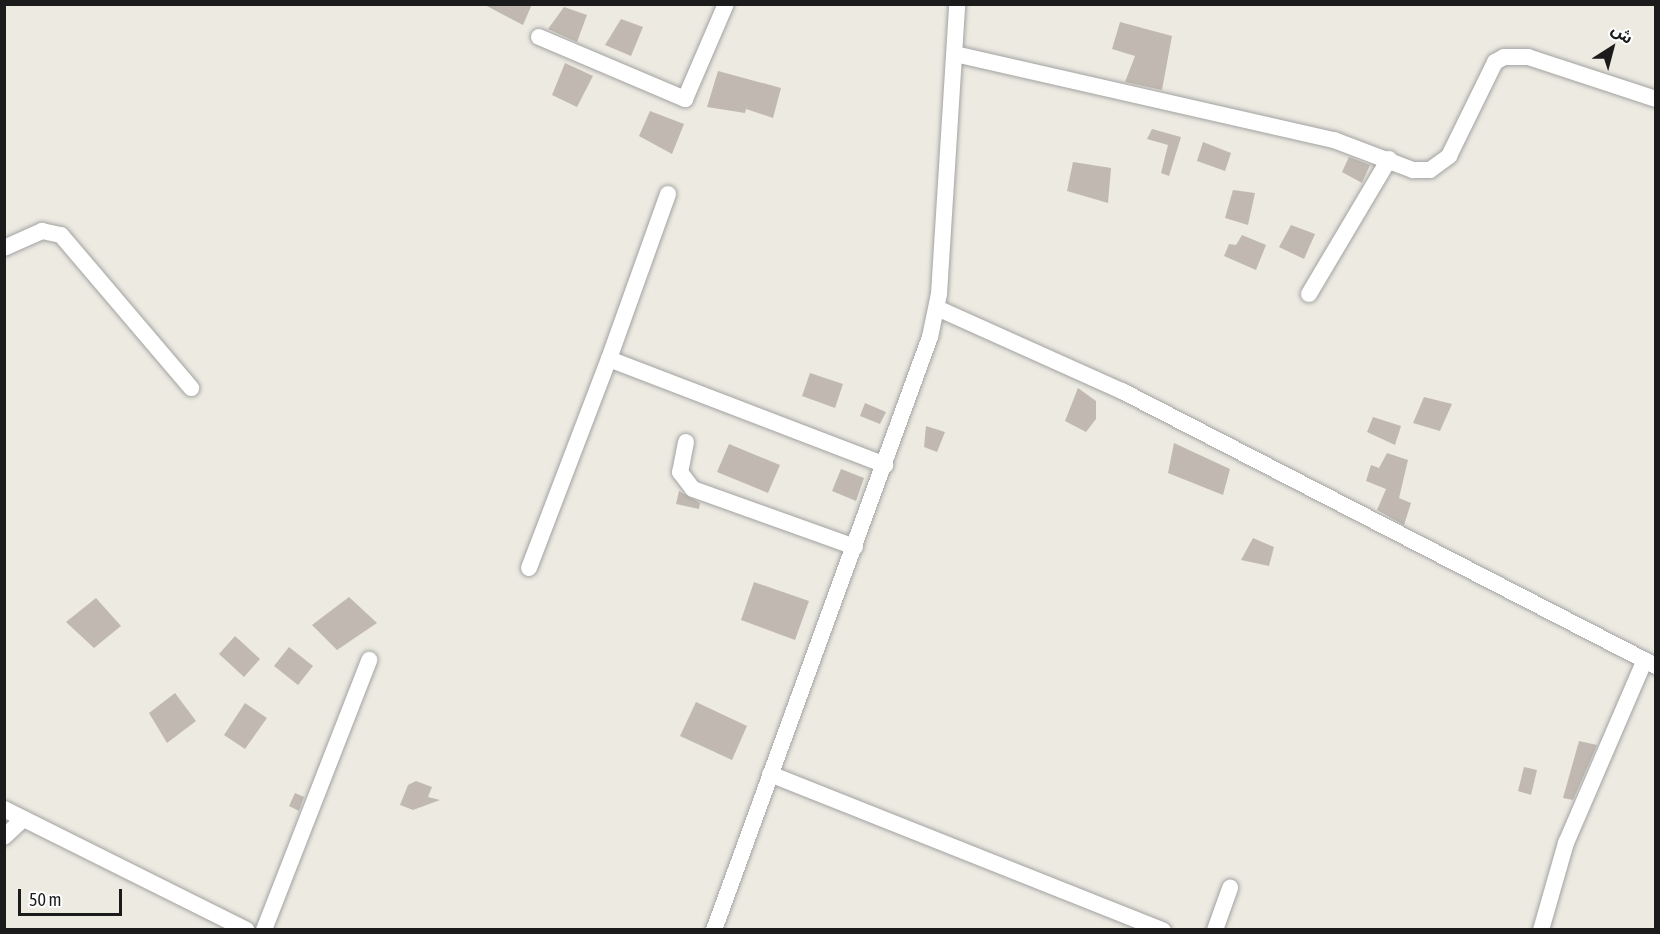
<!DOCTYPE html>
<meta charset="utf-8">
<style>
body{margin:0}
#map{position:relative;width:1660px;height:934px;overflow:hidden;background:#eceae1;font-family:"Asap Condensed","Noto Sans Arabic",sans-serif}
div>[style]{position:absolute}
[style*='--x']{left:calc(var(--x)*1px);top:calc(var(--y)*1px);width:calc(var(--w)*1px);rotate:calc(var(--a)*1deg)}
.building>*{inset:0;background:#c1b9b1}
.roads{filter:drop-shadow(0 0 2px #a2a2a2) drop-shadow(0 0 2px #a2a2a2)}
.minor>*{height:16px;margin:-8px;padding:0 8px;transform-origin:8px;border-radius:8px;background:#fff}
span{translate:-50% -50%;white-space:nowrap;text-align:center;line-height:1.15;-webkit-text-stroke:4.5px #fff;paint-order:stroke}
.frame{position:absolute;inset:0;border:6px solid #1b1b1b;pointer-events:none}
.north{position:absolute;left:1582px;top:18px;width:60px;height:60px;-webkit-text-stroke:4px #fff;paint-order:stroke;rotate:36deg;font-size:16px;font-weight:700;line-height:24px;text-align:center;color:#1b1b1b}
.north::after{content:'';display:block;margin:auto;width:21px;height:27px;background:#1b1b1b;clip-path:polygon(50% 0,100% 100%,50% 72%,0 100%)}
.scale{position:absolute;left:18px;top:889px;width:104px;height:27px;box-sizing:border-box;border:3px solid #1b1b1b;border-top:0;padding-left:8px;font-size:18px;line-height:21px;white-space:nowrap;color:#1b1b1b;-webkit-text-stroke:4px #fff;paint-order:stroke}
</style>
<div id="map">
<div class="building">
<div style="clip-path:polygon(483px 4px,532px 4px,523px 25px)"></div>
<div style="clip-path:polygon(564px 7px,587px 15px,577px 42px,548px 29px)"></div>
<div style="clip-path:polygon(621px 19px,643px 27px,631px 56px,605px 45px)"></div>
<div style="clip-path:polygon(1120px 22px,1172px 36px,1162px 90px,1125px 82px,1135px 56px,1112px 49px)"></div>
<div style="clip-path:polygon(565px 63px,593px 76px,577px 107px,552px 95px)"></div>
<div style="clip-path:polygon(718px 71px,781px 88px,773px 118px,746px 109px,745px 113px,707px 107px)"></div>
<div style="clip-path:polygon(650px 111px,684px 124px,672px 154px,639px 136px)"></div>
<div style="clip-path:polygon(1152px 129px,1181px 137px,1169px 176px,1161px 173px,1168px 145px,1147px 139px)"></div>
<div style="clip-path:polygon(1203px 142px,1231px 153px,1225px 171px,1197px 161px)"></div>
<div style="clip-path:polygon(1349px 157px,1370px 165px,1362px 183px,1342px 172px)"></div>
<div style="clip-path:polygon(1073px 162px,1111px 168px,1108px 203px,1067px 191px)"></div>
<div style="clip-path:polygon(1233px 190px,1255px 193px,1248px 225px,1225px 218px)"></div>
<div style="clip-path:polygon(1291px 225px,1315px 234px,1304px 259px,1279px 247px)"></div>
<div style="clip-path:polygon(1242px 235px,1266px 245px,1256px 270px,1224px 256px,1229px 244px,1236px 245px)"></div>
<div style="clip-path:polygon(810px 373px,843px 384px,835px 408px,802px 396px)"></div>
<div style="clip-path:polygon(1078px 388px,1096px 401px,1096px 419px,1086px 432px,1065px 421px)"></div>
<div style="clip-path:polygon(1424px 397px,1452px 404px,1440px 431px,1413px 423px)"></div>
<div style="clip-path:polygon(865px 403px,886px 412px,880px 424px,860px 416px)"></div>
<div style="clip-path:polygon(1373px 417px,1401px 426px,1395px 445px,1367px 432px)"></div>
<div style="clip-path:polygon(926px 426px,945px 432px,937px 452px,924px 447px)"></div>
<div style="clip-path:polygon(1174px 443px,1230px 469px,1223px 495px,1168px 473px)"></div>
<div style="clip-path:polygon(729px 444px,780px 465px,768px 493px,717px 472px)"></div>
<div style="clip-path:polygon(1387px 453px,1408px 460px,1399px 498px,1411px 503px,1404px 525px,1377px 510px,1386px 489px,1366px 481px,1371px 465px,1379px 468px)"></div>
<div style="clip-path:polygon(841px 469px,864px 478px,856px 501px,832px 491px)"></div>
<div style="clip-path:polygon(679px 491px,700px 503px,699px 509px,676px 504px)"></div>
<div style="clip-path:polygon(1253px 538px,1274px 547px,1269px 566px,1241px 560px)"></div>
<div style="clip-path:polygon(754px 582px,809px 601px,795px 640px,741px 620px)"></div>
<div style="clip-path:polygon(349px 597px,377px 623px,337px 650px,312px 625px)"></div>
<div style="clip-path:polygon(96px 598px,121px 626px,94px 648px,66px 622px)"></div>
<div style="clip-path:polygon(235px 636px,260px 659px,244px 677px,219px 654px)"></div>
<div style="clip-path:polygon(289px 647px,313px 666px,298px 685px,274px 666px)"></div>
<div style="clip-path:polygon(175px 693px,196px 721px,167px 743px,149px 713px)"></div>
<div style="clip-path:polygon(696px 702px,747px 726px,732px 760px,680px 736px)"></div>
<div style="clip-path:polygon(245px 703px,267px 718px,245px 749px,224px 735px)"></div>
<div style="clip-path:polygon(1579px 741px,1597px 745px,1573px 800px,1563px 798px)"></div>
<div style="clip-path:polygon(1524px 767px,1537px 770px,1531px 795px,1518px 791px)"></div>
<div style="clip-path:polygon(416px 781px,432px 787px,428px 797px,440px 800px,413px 810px,400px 805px,408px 785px)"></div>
<div style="clip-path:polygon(295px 793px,304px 797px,299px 811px,289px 806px)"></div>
</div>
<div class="roads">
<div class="minor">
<div style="--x:539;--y:37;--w:159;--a:23"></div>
<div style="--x:685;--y:99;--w:103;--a:-66.7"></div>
<div style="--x:955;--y:54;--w:389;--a:12.8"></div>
<div style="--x:1334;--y:140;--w:85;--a:20.8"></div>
<div style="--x:1413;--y:170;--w:17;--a:0"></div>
<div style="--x:1430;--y:170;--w:24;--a:-36"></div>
<div style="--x:1449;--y:156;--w:105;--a:-63.9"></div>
<div style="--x:1495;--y:62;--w:10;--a:-29"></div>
<div style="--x:1504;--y:57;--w:24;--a:0"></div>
<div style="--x:1528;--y:57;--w:135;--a:18.2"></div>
<div style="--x:668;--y:194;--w:175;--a:109.7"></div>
<div style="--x:609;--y:359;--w:296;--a:21"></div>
<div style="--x:4;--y:248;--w:42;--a:-24.1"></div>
<div style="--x:42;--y:231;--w:19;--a:12"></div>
<div style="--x:61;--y:235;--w:201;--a:49.6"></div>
<div style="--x:1309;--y:294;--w:157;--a:-59.3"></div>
<div style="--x:937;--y:308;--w:203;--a:24.2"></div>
<div style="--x:1122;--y:391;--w:601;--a:27.25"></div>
<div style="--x:686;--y:442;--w:31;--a:101"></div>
<div style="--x:680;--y:472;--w:21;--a:53"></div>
<div style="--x:693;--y:489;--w:172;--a:19.7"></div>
<div style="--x:529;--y:568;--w:224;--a:-69.1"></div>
<div style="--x:770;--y:774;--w:423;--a:21.7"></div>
<div style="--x:4;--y:809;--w:271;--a:26.5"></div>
<div style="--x:4;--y:837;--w:25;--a:-43"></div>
<div style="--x:264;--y:930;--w:290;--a:-68.7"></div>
<div style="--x:714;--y:930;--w:631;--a:-69.99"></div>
<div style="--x:930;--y:337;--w:44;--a:-78.2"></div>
<div style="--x:939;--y:294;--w:291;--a:-86.4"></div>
<div style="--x:1215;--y:930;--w:45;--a:-70.3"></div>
<div style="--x:1541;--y:930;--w:91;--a:-74"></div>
<div style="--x:1566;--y:843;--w:199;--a:-66.7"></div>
</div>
</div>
<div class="frame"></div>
<div class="north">ش</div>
<div class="scale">50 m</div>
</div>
